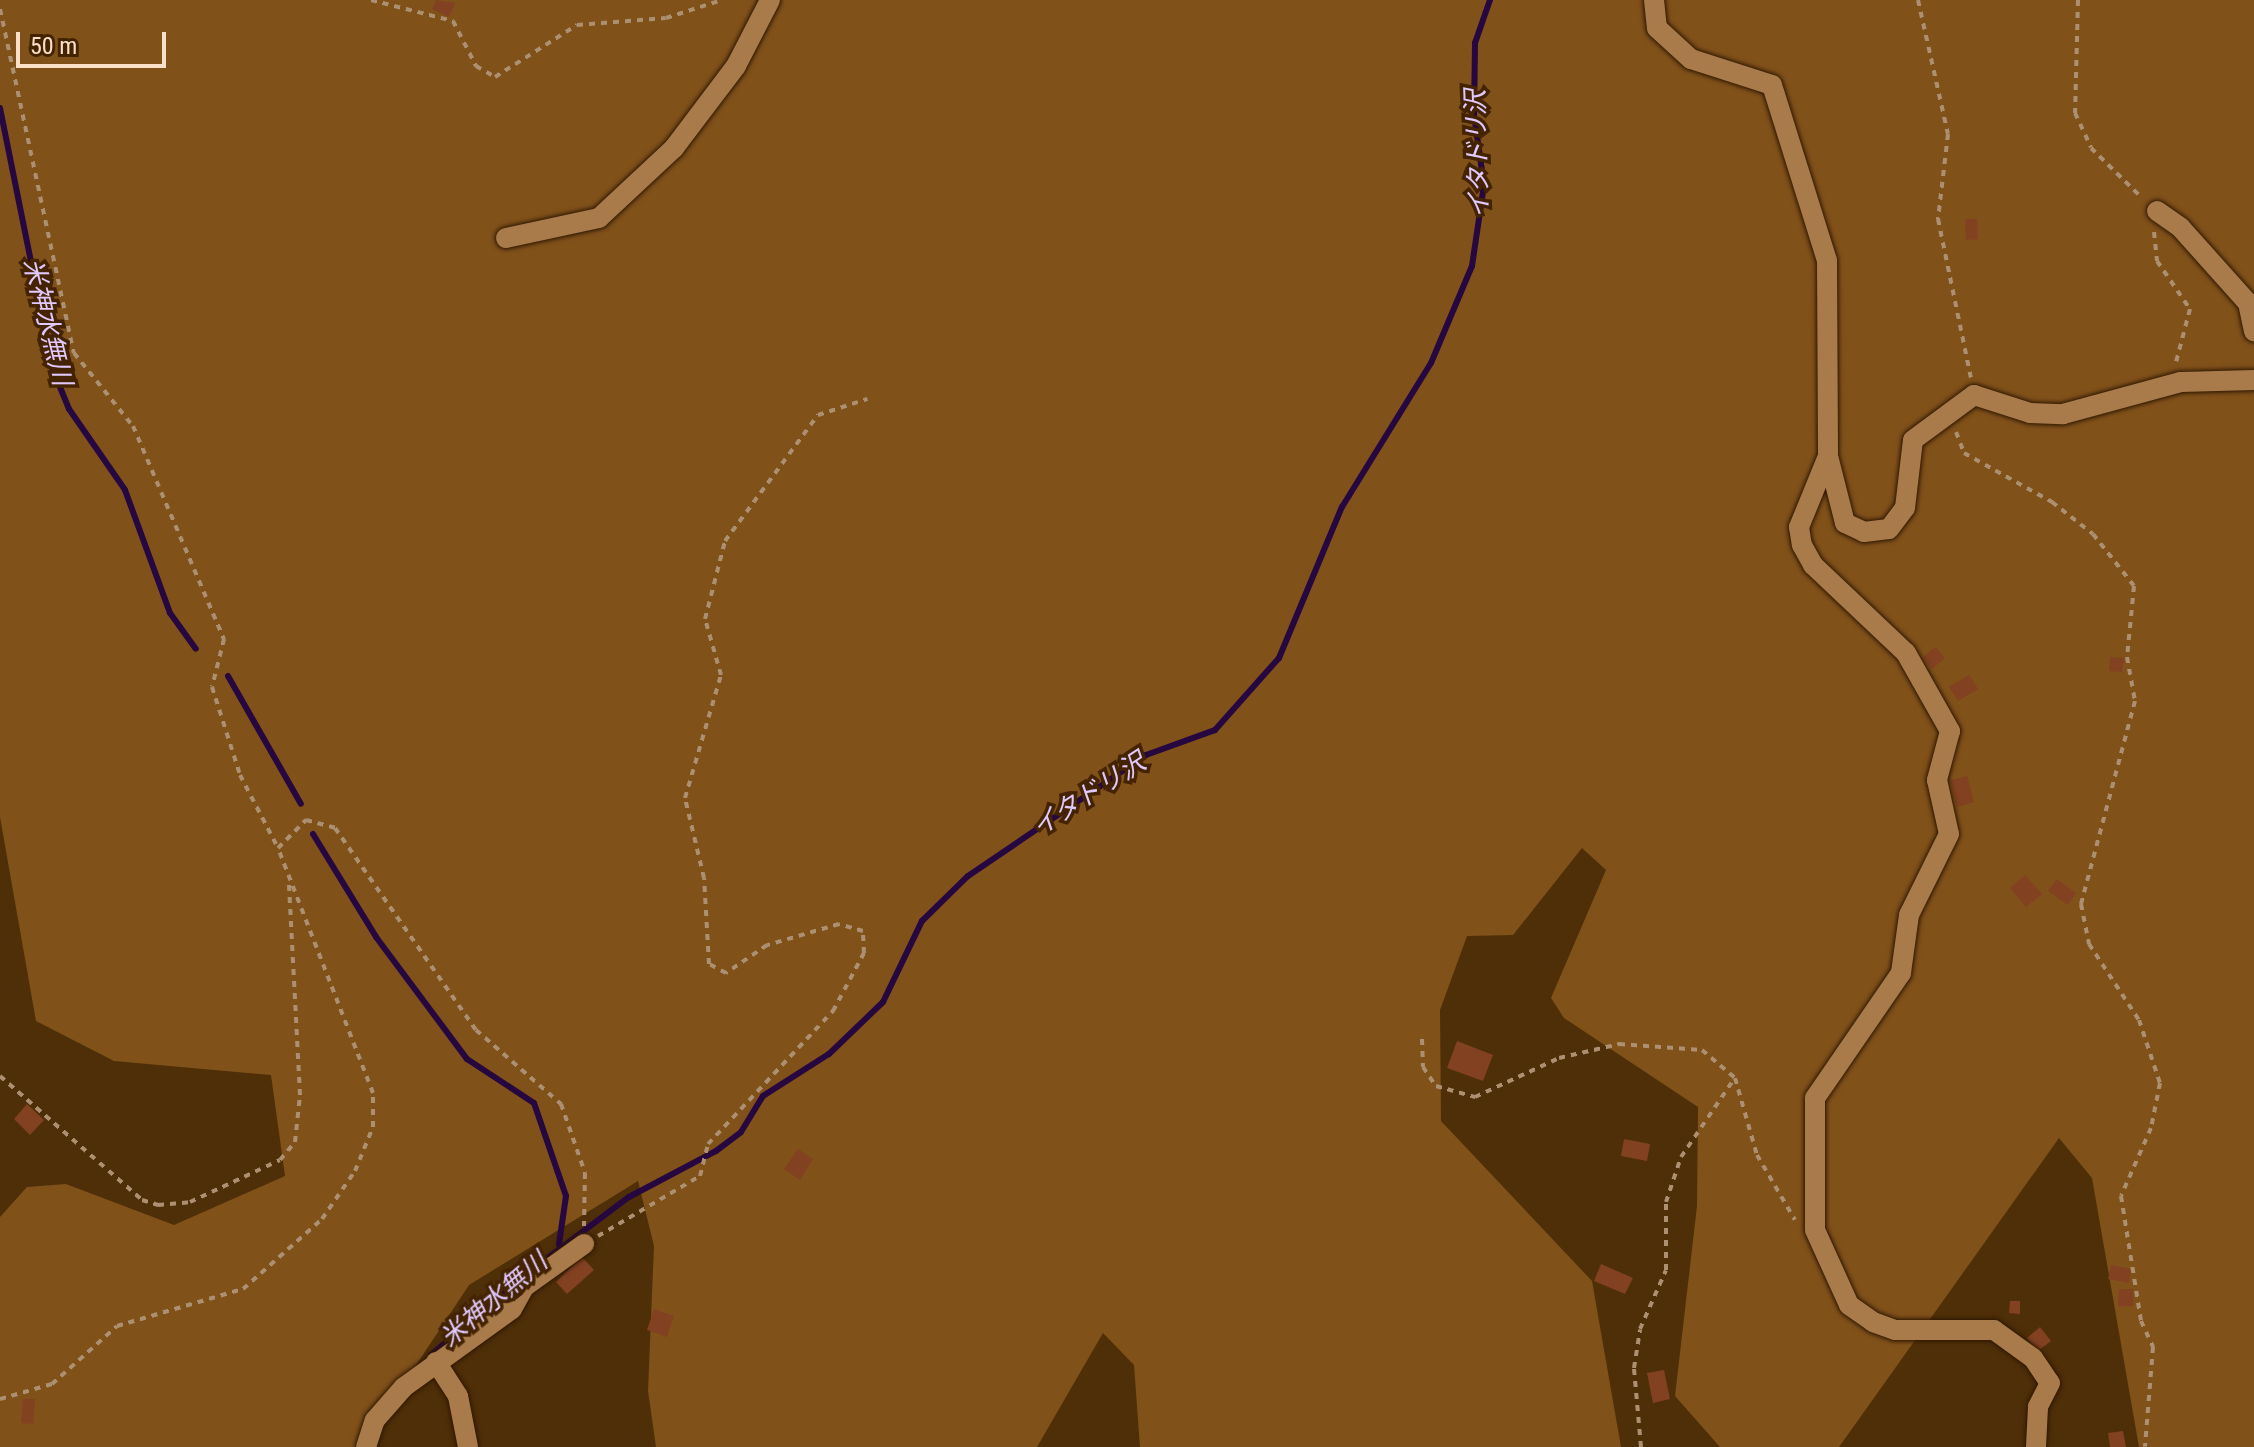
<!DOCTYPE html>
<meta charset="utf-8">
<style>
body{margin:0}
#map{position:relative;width:2254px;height:1447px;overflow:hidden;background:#4f2f08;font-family:"Roboto Condensed","Noto Sans JP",sans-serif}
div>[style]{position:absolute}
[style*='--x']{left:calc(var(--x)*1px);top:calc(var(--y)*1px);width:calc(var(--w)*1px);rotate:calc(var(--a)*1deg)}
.green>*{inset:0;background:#81511a}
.stream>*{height:6px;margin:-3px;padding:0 3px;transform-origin:3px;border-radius:3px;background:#27073f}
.building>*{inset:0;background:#824121}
.path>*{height:4px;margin-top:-2px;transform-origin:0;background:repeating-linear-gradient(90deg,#ac9071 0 6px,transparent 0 12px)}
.roads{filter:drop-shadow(0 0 2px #2f1801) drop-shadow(0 0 2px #2f1801)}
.minor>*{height:20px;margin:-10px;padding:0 10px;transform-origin:10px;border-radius:10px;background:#a97b4b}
.tertiary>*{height:20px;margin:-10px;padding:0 10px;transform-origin:10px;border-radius:10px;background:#a97b4b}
span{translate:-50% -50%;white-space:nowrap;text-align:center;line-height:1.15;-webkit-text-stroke:7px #442400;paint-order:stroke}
.water-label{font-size:26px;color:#e1c8fe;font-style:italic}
.scale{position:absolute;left:16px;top:32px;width:150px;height:36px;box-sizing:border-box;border:4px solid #fae0c8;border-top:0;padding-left:10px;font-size:24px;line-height:28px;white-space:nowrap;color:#fae0c8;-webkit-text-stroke:6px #442400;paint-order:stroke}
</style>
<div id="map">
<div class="green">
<div style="clip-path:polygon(0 0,2254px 0,2254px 1447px,2139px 1447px,2092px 1178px,2059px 1138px,1839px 1447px,1720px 1447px,1675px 1396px,1697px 1206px,1698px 1107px,1564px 1018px,1551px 998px,1606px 870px,1582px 848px,1513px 935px,1467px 936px,1440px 1010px,1441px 1121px,1592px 1281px,1621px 1447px,1140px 1447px,1134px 1365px,1103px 1333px,1037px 1447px,656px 1447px,648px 1391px,654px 1246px,638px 1181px,469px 1285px,362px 1447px,0 1447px,0 1217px,27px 1187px,66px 1184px,174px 1225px,285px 1176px,271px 1075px,114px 1061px,36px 1021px,0 817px)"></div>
</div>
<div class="stream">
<div style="--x:0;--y:108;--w:267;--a:78.6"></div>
<div style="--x:53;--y:370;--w:42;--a:67.7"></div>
<div style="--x:69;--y:409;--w:98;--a:55.3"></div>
<div style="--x:125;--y:490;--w:131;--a:69.9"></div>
<div style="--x:170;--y:613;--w:44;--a:54.2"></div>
<div style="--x:228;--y:676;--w:147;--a:60.3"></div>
<div style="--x:313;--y:834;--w:121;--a:58.5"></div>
<div style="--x:376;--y:937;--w:152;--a:53.3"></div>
<div style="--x:467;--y:1059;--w:80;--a:33.3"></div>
<div style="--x:534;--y:1103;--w:98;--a:71"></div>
<div style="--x:566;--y:1196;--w:49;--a:98.3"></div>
<div style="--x:525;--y:1275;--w:130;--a:-36.9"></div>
<div style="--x:629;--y:1197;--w:98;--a:-27.9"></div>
<div style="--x:716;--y:1151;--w:31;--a:-37"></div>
<div style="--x:741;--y:1132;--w:42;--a:-58.6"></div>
<div style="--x:763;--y:1096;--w:78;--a:-32.5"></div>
<div style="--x:829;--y:1054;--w:75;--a:-43.9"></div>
<div style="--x:883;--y:1002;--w:90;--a:-64.3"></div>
<div style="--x:922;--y:921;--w:64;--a:-44.4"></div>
<div style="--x:968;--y:876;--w:215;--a:-34.2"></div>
<div style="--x:1146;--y:755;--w:73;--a:-19.9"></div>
<div style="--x:1215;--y:730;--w:96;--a:-48.4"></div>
<div style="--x:1279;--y:658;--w:164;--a:-67.4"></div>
<div style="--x:1342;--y:507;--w:169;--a:-58.3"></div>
<div style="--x:1431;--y:363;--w:105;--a:-67.1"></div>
<div style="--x:1472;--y:266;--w:82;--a:-81.6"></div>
<div style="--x:1484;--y:185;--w:71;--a:-98.1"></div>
<div style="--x:1474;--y:115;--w:72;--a:-89.2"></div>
<div style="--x:1475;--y:43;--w:46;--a:-70.8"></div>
<div style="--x:431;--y:1355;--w:113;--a:-40.3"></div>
</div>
<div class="building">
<div style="clip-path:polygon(436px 0,455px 3px,449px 17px,432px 9px)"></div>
<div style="clip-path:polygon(1965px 219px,1977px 219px,1978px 239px,1966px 240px)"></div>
<div style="clip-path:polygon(1935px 647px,1945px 658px,1932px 669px,1922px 658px)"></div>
<div style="clip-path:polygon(2110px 657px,2124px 658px,2122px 672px,2109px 671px)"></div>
<div style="clip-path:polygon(1969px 675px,1978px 689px,1958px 701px,1949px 687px)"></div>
<div style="clip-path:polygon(1967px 776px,1974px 802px,1957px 807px,1950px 780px)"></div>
<div style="clip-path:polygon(2025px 875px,2042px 894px,2026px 907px,2010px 888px)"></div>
<div style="clip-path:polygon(2057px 879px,2076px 893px,2068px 905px,2048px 891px)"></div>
<div style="clip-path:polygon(1457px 1041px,1493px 1055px,1483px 1081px,1447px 1068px)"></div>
<div style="clip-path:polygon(27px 1104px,44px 1120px,30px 1135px,14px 1119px)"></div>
<div style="clip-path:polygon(1624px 1139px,1650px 1144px,1647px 1161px,1621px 1156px)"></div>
<div style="clip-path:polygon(798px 1149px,813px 1159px,800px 1180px,784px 1169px)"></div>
<div style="clip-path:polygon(582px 1257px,594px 1270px,567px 1294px,556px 1282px)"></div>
<div style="clip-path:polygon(1601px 1264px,1633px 1278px,1625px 1294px,1594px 1281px)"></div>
<div style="clip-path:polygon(2111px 1265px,2131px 1269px,2129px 1283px,2108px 1279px)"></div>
<div style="clip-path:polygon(2119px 1289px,2133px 1289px,2133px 1306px,2118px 1306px)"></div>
<div style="clip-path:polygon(2010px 1301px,2020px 1301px,2020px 1314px,2009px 1313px)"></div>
<div style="clip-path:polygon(654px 1309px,674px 1316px,667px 1337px,647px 1330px)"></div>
<div style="clip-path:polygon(2040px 1327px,2051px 1341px,2038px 1351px,2027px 1338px)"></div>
<div style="clip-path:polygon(1664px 1370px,1670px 1399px,1653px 1403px,1647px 1373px)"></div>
<div style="clip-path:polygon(23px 1399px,35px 1399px,33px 1424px,21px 1423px)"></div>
<div style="clip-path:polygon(2123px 1431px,2126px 1447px,2110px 1447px,2108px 1433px)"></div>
</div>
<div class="path">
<div style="--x:371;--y:0;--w:85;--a:14.4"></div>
<div style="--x:453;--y:21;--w:51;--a:62.9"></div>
<div style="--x:476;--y:66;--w:22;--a:30"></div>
<div style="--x:495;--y:77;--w:97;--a:-32.4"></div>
<div style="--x:577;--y:25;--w:89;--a:-4.5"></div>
<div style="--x:666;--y:18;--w:59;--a:-17.8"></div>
<div style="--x:1918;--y:0;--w:137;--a:77.4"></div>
<div style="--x:1948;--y:134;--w:86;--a:96.7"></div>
<div style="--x:1938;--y:219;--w:162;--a:78.3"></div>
<div style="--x:2078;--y:0;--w:113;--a:91.5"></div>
<div style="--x:2075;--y:113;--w:38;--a:65"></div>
<div style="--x:2091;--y:148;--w:71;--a:44.4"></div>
<div style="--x:0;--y:9;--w:352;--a:77.9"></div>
<div style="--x:74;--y:353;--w:94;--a:51.1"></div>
<div style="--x:133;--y:426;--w:232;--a:66.9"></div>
<div style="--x:224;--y:639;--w:49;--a:104"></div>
<div style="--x:212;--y:687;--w:92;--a:72.3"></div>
<div style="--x:240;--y:775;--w:82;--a:62.5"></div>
<div style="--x:2154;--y:232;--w:29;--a:84"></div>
<div style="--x:2157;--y:261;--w:58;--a:55.5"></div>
<div style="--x:2190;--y:309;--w:55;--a:104.8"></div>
<div style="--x:1956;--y:432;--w:22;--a:69"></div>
<div style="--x:1964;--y:453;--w:101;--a:29.1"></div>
<div style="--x:2052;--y:502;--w:52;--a:38"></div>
<div style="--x:2093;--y:534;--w:66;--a:51.7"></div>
<div style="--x:2134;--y:586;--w:71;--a:95.6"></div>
<div style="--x:2127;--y:657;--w:45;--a:79.7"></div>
<div style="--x:2135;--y:701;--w:210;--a:104.9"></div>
<div style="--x:2081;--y:904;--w:41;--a:78.7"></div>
<div style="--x:2089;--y:944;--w:91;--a:56.7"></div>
<div style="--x:2139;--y:1020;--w:66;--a:71.6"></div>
<div style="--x:2160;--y:1083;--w:46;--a:101.3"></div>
<div style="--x:2151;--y:1128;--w:74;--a:113.8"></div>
<div style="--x:2121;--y:1196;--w:127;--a:80.9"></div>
<div style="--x:2141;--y:1321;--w:29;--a:65"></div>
<div style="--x:2153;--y:1347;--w:100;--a:94.6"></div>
<div style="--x:1422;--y:1039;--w:28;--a:88"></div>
<div style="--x:1423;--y:1067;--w:23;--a:56"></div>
<div style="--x:1436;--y:1086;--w:41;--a:15.8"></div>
<div style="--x:1475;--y:1097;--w:93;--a:-24.9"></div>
<div style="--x:1559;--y:1058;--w:62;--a:-13.1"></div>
<div style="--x:1619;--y:1044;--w:83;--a:4.1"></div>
<div style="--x:1702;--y:1050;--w:43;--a:40.3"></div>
<div style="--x:1735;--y:1078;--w:80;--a:74.1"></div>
<div style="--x:1757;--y:1155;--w:75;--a:59.7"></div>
<div style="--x:0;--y:1076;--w:189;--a:41.1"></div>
<div style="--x:142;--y:1200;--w:17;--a:17"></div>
<div style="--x:158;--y:1205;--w:32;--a:-5"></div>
<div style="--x:190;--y:1202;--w:99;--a:-25"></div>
<div style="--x:280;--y:1160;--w:23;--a:-50"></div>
<div style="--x:295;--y:1142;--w:47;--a:-83.9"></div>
<div style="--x:300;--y:1095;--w:213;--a:-93"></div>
<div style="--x:598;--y:1236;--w:118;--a:-30.5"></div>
<div style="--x:700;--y:1176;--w:33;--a:-76"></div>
<div style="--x:708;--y:1144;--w:183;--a:-46.8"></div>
<div style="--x:833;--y:1011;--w:66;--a:-61.9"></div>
<div style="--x:864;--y:953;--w:22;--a:-93"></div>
<div style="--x:863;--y:931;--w:25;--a:-164"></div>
<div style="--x:839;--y:924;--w:75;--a:163.7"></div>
<div style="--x:767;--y:945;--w:50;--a:145.7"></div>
<div style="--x:726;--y:973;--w:19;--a:-152"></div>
<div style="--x:709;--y:964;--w:86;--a:-93.3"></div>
<div style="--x:704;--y:878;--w:82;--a:-103.4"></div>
<div style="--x:685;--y:798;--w:128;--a:-73.7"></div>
<div style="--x:721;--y:675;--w:58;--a:-105.9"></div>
<div style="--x:705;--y:619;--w:81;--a:-75.6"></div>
<div style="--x:725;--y:541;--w:157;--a:-53.6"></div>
<div style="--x:818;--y:415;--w:52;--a:-18.1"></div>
<div style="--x:0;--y:1399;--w:54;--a:-16.1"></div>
<div style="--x:52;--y:1384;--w:87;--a:-41.7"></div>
<div style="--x:117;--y:1326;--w:131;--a:-16.4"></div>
<div style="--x:243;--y:1289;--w:106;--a:-41.5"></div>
<div style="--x:322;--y:1219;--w:58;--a:-55.5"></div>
<div style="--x:355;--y:1171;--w:48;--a:-67.8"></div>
<div style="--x:373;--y:1127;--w:34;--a:-90"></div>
<div style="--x:373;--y:1093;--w:263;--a:-111.2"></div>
<div style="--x:278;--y:848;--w:40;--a:-45"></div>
<div style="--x:306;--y:820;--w:30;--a:15"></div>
<div style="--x:335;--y:828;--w:246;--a:55.1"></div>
<div style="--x:476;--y:1030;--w:113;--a:41"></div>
<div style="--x:561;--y:1104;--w:73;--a:70.8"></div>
<div style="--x:585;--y:1173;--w:53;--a:91.1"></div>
<div style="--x:1641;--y:1447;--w:79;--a:-95.1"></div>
<div style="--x:1634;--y:1368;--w:39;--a:-81"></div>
<div style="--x:1640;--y:1329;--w:64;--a:-66.2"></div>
<div style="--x:1666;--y:1270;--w:68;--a:-90"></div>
<div style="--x:1666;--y:1202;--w:47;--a:-71.6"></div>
<div style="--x:1681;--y:1157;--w:94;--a:-55.8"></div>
</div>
<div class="roads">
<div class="minor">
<div style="--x:1654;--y:0;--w:28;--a:84"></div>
<div style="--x:1657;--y:28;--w:46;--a:42.4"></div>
<div style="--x:1691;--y:59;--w:85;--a:17.8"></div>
<div style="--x:1772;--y:85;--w:183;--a:72.6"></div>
<div style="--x:1827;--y:260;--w:196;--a:89.7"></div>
<div style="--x:1828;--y:456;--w:77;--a:112.2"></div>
<div style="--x:1799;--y:527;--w:18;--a:81"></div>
<div style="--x:1802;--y:545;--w:23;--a:61"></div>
<div style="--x:1813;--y:565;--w:128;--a:43.4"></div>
<div style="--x:1906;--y:653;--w:90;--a:60.6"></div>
<div style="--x:1950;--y:731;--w:51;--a:104.9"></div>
<div style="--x:1937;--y:780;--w:55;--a:77.5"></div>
<div style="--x:1949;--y:834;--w:90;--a:116.3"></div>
<div style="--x:1909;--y:915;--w:59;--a:97.9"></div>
<div style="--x:1901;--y:973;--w:152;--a:124.5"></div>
<div style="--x:1815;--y:1098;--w:132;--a:90"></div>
<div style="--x:1815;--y:1230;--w:82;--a:65.6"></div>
<div style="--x:1849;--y:1305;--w:29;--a:35"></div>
<div style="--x:1873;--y:1322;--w:23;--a:20"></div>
<div style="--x:1895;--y:1330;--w:99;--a:0"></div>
<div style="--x:1994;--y:1330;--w:48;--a:35.7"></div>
<div style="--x:2033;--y:1358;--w:30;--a:56"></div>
<div style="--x:2050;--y:1383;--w:27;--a:117"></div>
<div style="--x:2038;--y:1407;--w:40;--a:92.9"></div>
<div style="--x:2157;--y:211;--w:28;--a:35"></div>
<div style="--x:2180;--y:227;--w:102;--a:48.2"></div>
<div style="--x:2248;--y:303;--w:29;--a:78"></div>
<div style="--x:506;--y:238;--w:95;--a:-12.1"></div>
<div style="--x:599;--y:218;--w:103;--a:-43"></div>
<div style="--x:674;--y:148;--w:103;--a:-52.9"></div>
<div style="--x:736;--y:66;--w:74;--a:-62.7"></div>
<div style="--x:1828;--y:456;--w:69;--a:75.8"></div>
<div style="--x:1845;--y:523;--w:21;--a:25"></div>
<div style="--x:1864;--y:532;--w:25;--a:-7"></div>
<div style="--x:1889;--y:529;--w:26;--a:-53"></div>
<div style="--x:1905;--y:508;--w:68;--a:-83.3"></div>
<div style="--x:1913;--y:440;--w:76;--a:-36.4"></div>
<div style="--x:436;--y:1362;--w:40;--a:57.1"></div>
<div style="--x:458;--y:1396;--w:52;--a:78.9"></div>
<div style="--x:366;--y:1447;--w:28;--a:-72"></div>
<div style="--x:375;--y:1420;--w:44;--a:-48.7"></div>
<div style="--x:404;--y:1387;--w:133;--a:-35.8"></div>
<div style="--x:512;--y:1309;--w:25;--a:-61"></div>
<div style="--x:524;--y:1287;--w:74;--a:-35.6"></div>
</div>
<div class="tertiary">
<div style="--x:1974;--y:395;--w:59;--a:17.8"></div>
<div style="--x:2030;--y:413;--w:33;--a:2"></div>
<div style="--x:2063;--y:414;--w:122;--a:-15.2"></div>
<div style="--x:2181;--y:382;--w:73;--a:-1.6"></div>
</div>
</div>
<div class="water-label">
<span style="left:1478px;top:154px;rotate:-92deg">イタドリ沢</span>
<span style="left:47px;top:322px;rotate:76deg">米神水無川</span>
<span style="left:1089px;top:795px;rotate:-33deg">イタドリ沢</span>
<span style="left:494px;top:1300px;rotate:-40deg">米神水無川</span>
</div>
<div class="scale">50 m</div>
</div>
